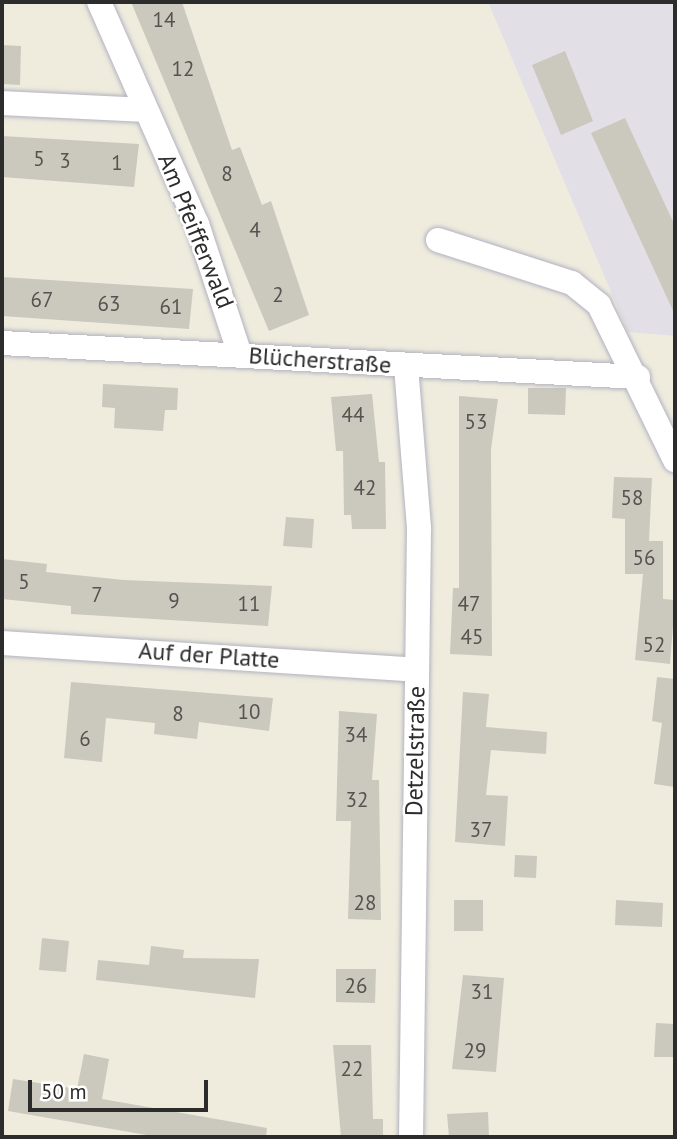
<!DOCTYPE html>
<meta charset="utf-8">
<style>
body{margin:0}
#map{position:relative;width:677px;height:1139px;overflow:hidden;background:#efecde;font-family:"PT Sans",sans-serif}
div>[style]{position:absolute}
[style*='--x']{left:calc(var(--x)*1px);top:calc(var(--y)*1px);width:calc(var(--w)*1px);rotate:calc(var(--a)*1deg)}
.industrial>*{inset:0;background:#e3dfe7}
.building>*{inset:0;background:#cbc8bd}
.roads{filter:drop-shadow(0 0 2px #b2b2c1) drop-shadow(0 0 2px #b2b2c1)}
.minor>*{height:24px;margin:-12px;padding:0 12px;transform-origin:12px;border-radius:12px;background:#fff}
span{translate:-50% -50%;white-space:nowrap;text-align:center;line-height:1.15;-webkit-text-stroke:5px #fff;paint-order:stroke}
.number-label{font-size:21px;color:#545350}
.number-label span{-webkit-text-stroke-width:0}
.street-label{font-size:24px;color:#2c2c2c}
.frame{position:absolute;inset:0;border:4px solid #2c2c2c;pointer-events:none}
.scale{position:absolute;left:28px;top:1080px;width:180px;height:32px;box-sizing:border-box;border:4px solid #2c2c2c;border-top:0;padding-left:9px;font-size:21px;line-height:24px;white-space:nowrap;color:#2c2c2c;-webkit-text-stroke:5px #fff;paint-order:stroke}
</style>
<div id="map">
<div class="industrial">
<div style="clip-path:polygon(488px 2px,675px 2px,675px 336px,628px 332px)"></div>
</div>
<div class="building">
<div style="clip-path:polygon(131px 2px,182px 2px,232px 150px,240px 147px,262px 205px,271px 201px,309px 315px,269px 331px)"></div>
<div style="clip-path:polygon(2px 45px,21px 46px,20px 85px,2px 84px)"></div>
<div style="clip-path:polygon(565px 51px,593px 121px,561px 135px,532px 65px)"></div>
<div style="clip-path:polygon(625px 118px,675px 226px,675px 315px,591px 133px)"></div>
<div style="clip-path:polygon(2px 136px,139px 144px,134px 187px,2px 177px)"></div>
<div style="clip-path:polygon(2px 277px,193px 289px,189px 329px,2px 316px)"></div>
<div style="clip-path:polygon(103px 384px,178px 388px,177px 410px,165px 410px,163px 431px,114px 428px,115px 408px,102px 407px)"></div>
<div style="clip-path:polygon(528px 388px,566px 388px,565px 415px,528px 414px)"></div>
<div style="clip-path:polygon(372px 394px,379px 462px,385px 462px,386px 529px,352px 529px,351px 515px,344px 515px,343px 451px,336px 451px,331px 397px)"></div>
<div style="clip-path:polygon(459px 396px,498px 399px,491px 449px,492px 656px,450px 654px,453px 588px,459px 588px)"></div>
<div style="clip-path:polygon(614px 477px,652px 478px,649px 541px,663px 541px,663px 599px,675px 600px,670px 664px,635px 660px,643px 574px,625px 574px,625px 519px,612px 518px)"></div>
<div style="clip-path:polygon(286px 517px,314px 519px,312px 548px,283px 546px)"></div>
<div style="clip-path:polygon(2px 559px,47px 564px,46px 572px,124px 580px,272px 586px,268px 626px,71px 614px,71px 606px,2px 599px)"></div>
<div style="clip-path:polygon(657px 677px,675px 679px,675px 787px,654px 784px,662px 723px,652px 721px)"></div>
<div style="clip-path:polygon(71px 682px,273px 698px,269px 731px,199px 722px,197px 739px,154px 734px,155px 723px,106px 718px,102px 762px,64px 758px)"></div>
<div style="clip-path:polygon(463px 692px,489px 694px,486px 727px,547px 732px,546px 754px,491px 750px,486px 795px,508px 796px,505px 846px,455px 842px)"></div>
<div style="clip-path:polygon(339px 711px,377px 714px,372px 780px,379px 780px,381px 920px,348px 919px,351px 821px,336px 821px)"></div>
<div style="clip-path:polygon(515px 855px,537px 856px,536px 878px,514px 877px)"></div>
<div style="clip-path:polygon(454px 900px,483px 900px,483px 931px,454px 931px)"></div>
<div style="clip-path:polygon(616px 900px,663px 903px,662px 927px,615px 925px)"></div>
<div style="clip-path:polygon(42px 938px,69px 941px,66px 972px,39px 970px)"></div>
<div style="clip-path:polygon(151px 946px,184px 950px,183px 958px,259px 959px,255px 998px,96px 980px,98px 960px,149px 965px)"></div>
<div style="clip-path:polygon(336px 969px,376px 969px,375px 1003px,336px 1002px)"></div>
<div style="clip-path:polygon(463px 975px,504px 978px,496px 1072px,452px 1069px)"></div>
<div style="clip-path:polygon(656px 1023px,675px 1024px,675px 1057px,654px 1057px)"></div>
<div style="clip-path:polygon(333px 1045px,371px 1045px,373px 1119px,383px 1119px,383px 1137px,341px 1137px)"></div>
<div style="clip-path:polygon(84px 1054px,109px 1059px,102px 1099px,267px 1128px,266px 1137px,158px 1137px,8px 1111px,13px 1079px,77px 1089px)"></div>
<div style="clip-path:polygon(488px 1112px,489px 1137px,449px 1137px,447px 1114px)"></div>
</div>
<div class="roads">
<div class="minor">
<div style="--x:99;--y:2;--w:243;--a:66.2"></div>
<div style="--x:197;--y:224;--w:138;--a:71.8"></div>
<div style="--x:2;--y:103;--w:143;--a:2.8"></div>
<div style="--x:438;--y:240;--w:141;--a:17.8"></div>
<div style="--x:572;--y:283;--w:35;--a:39"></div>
<div style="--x:599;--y:305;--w:173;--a:63.9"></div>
<div style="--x:2;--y:343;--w:637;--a:3.06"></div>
<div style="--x:406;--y:366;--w:164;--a:85.4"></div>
<div style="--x:419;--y:529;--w:608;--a:90.75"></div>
<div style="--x:2;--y:643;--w:415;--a:3.7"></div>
</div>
</div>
<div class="number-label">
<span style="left:164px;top:20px">14</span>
<span style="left:183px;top:69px">12</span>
<span style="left:39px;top:159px">5</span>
<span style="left:65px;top:161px">3</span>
<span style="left:117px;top:163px">1</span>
<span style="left:227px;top:174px">8</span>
<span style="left:255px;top:230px">4</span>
<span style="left:278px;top:295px">2</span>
<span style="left:42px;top:300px">67</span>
<span style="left:109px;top:304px">63</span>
<span style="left:171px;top:307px">61</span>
<span style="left:353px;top:415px">44</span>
<span style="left:476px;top:422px">53</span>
<span style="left:365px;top:488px">42</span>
<span style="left:632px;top:498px">58</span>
<span style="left:644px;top:558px">56</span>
<span style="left:24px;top:582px">5</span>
<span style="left:97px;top:595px">7</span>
<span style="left:174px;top:601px">9</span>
<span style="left:249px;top:604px">11</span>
<span style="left:469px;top:604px">47</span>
<span style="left:472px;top:637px">45</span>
<span style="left:654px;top:645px">52</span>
<span style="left:249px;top:712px">10</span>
<span style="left:178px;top:714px">8</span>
<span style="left:356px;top:735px">34</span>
<span style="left:85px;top:739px">6</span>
<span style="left:357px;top:800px">32</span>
<span style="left:481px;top:830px">37</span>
<span style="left:365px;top:903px">28</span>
<span style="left:356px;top:986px">26</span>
<span style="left:482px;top:992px">31</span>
<span style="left:475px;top:1051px">29</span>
<span style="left:352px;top:1069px">22</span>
</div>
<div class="street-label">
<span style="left:196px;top:231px;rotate:68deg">Am Pfeifferwald</span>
<span style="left:320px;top:360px;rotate:4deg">Blücherstraße</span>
<span style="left:209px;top:655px;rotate:4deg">Auf der Platte</span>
<span style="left:415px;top:751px;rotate:-89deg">Detzelstraße</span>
</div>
<div class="frame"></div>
<div class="scale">50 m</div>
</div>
